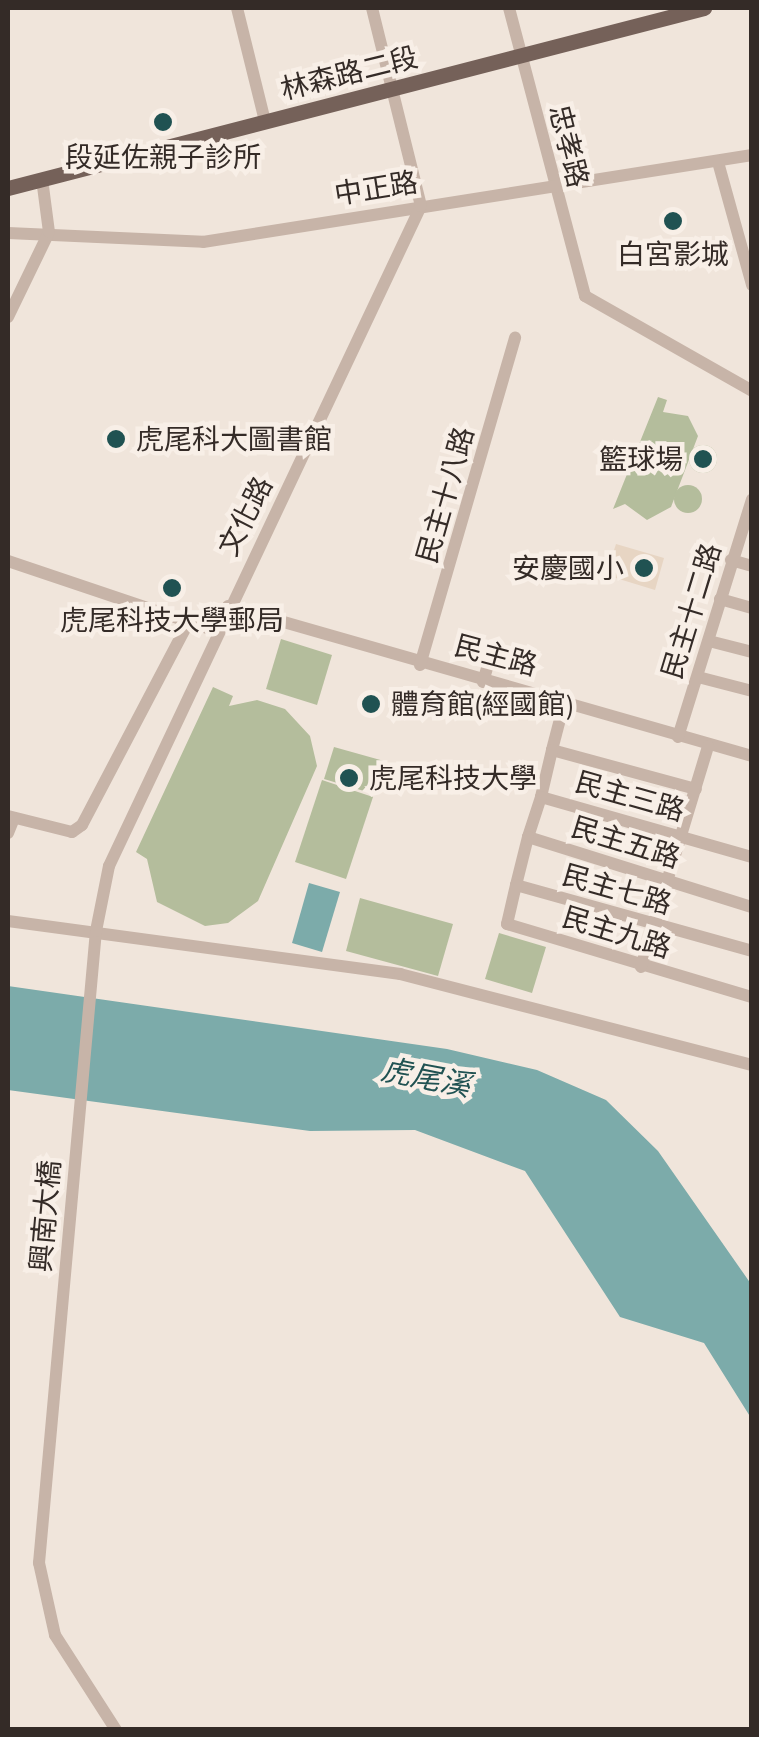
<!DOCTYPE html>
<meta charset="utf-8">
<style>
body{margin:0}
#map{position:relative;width:759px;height:1737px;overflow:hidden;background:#f0e5db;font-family:"PT Sans Narrow","Noto Sans TC",sans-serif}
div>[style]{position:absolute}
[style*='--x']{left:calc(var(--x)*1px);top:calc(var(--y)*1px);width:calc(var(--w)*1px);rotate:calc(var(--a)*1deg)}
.green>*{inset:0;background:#b4bd9c}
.round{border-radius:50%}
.plaza>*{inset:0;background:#e7d5c3}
.water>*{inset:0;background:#7cabaa}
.minor>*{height:12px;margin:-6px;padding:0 6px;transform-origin:6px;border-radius:6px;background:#c7b4a8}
.major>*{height:15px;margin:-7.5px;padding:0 7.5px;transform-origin:7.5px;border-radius:7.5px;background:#756159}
.dots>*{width:28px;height:28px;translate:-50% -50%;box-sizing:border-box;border:5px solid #f8efe7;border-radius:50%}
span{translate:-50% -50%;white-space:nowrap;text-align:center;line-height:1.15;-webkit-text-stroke:9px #f8efe7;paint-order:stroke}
.street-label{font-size:28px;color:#342b27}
.poi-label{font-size:28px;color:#342b27}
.left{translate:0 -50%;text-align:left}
.right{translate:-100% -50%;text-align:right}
.water-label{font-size:30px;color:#205252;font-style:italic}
.frame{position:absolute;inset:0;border:10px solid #342b27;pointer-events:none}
</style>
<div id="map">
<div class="green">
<div style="clip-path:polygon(658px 397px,667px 400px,663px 412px,688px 416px,698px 436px,671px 507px,647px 520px,625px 504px,613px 509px)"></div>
<div class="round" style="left:689px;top:445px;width:28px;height:28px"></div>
<div class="round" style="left:674px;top:485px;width:28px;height:28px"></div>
<div style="clip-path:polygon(281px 639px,332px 655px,317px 705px,266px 689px)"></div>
<div style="clip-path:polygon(213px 687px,233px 696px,229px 706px,257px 700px,285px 709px,310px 736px,317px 766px,258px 901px,228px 923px,205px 926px,157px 902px,147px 859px,136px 852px)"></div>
<div style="clip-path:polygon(334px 747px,384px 761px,374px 794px,324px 779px)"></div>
<div style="clip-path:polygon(322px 780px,373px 797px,346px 879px,295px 862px)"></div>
<div style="clip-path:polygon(360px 898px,453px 924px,438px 976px,346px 951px)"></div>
<div style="clip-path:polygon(499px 933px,546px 947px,532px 993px,485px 979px)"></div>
</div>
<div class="plaza">
<div style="clip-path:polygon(616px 544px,664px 558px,655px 590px,606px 575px)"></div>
</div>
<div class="water">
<div style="clip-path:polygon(309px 883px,340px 892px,322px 952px,292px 943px)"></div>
<div style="clip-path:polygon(8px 986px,447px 1049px,537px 1070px,606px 1100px,658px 1151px,751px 1284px,751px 1418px,704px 1343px,620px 1317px,525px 1171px,415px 1130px,310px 1131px,8px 1090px)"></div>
</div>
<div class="minor">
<div style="--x:237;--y:8;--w:116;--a:76.1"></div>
<div style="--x:509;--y:8;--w:298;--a:75.2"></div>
<div style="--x:585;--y:296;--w:192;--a:29.6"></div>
<div style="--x:718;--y:162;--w:128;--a:74.5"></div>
<div style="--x:8;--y:233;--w:195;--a:2.6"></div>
<div style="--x:203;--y:242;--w:556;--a:-9"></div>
<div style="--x:8;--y:317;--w:94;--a:-64.2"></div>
<div style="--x:49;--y:232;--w:53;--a:-97.5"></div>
<div style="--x:731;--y:560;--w:22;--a:16"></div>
<div style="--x:8;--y:561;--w:219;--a:18.6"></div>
<div style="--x:720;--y:599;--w:33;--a:16"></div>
<div style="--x:228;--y:606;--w:545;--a:15.97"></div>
<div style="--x:709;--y:641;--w:44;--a:14.3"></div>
<div style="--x:420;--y:665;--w:341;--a:-73.8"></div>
<div style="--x:698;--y:677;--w:56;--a:14.5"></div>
<div style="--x:483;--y:682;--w:37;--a:-74"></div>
<div style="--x:565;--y:700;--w:52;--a:104.6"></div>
<div style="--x:552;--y:750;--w:149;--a:15.2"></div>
<div style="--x:678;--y:737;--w:249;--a:-72.7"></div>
<div style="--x:552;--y:750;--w:48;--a:103.2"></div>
<div style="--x:541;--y:797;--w:219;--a:15.9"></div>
<div style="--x:541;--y:797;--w:42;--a:108"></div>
<div style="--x:528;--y:837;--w:235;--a:17.4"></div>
<div style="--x:8;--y:816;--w:66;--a:14"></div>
<div style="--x:72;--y:832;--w:12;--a:-35"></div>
<div style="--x:82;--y:825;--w:228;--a:-62.3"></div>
<div style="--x:8;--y:833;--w:16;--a:-68"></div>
<div style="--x:528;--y:837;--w:49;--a:104"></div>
<div style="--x:516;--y:885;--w:245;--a:15.6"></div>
<div style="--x:516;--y:885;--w:40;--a:103"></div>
<div style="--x:507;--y:924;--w:256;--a:16.6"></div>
<div style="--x:8;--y:921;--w:396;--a:7.7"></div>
<div style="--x:400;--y:974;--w:364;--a:14.5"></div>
<div style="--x:641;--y:967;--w:231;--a:-73.1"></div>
<div style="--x:116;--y:1730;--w:113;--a:-122.7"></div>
<div style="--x:55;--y:1635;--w:74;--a:-102.5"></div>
<div style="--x:39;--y:1563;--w:635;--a:-84.85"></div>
<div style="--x:96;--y:931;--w:66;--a:-78.7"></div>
<div style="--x:109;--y:866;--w:730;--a:-64.7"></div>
<div style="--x:421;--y:206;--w:204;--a:-103.9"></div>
</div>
<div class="major">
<div style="--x:8;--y:188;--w:719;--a:-14.5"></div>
</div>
<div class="dots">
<div style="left:163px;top:122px;background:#205252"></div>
<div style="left:673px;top:221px;background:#205252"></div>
<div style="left:116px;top:439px;background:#205252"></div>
<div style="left:703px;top:459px;background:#205252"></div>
<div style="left:644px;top:568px;background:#205252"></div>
<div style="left:172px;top:588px;background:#205252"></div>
<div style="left:371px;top:704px;background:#205252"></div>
<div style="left:349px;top:778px;background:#205252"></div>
</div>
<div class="street-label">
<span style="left:349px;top:73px;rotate:-14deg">林森路二段</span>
<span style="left:569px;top:146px;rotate:76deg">忠孝路</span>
<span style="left:376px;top:188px;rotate:-9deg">中正路</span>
<span style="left:445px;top:495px;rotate:-74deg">民主十八路</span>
<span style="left:245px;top:516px;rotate:-63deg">文化路</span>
<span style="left:691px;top:611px;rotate:-73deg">民主十二路</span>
<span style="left:496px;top:655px;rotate:15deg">民主路</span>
<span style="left:630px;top:796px;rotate:16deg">民主三路</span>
<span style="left:626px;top:842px;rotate:17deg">民主五路</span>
<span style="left:617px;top:889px;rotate:16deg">民主七路</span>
<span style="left:617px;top:932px;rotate:17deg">民主九路</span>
<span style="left:45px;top:1216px;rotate:-85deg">興南大橋</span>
</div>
<div class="poi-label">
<span style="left:163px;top:157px">段延佐親子診所</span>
<span style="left:673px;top:254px">白宮影城</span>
<span class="left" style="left:136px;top:439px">虎尾科大圖書館</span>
<span class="right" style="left:683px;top:459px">籃球場</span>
<span class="right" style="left:624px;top:568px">安慶國小</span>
<span style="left:172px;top:620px">虎尾科技大學郵局</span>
<span class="left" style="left:391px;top:704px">體育館(經國館)</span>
<span class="left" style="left:369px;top:778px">虎尾科技大學</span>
</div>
<div class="water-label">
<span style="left:426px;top:1077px;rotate:11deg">虎尾溪</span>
</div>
<div class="frame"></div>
</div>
